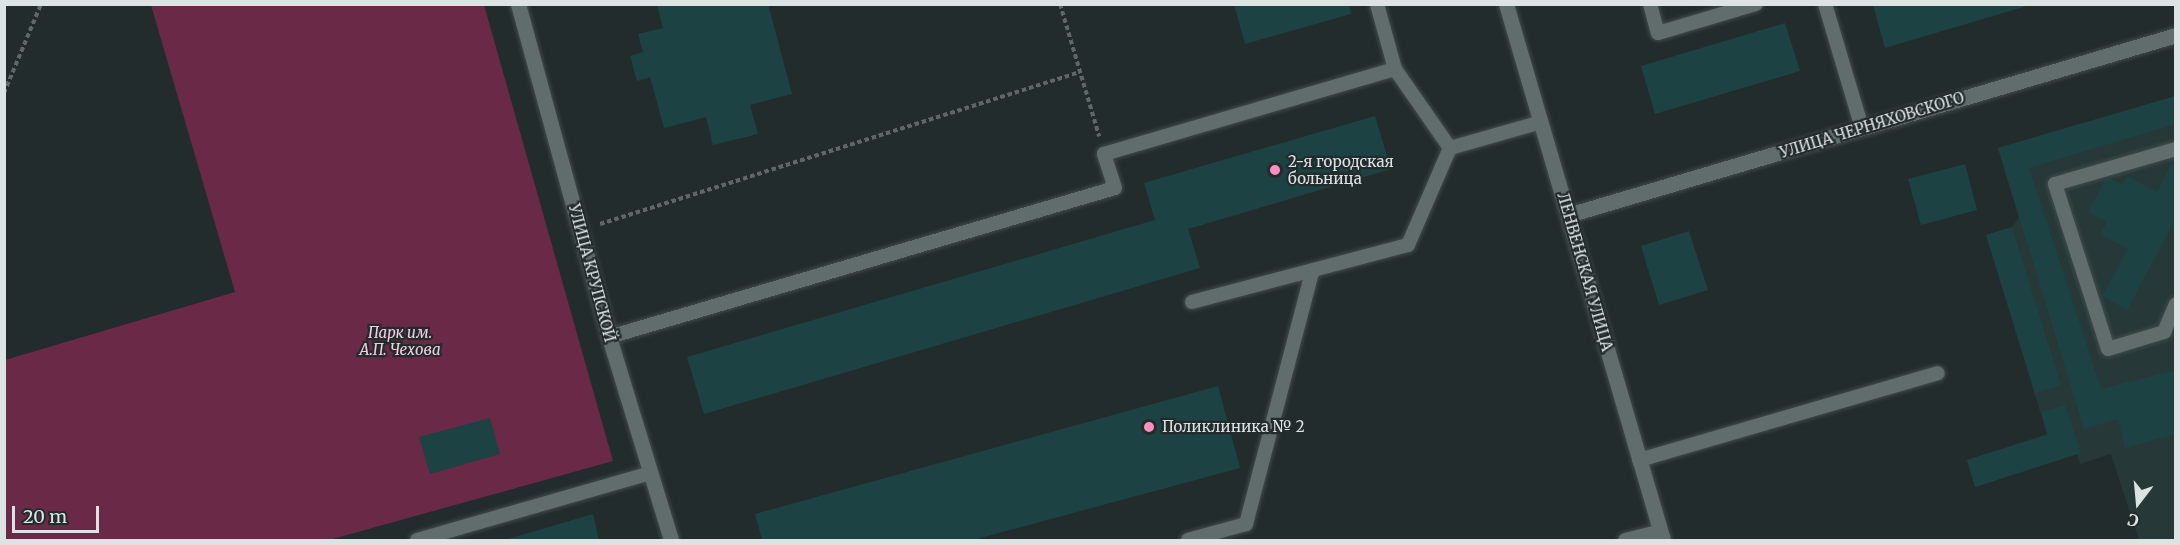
<!DOCTYPE html>
<meta charset="utf-8">
<style>
body{margin:0}
#map{position:relative;width:2180px;height:545px;overflow:hidden;background:#232c2d;font-family:Merriweather,serif}
div>[style]{position:absolute}
[style*='--x']{left:calc(var(--x)*1px);top:calc(var(--y)*1px);width:calc(var(--w)*1px);rotate:calc(var(--a)*1deg)}
.built>*{inset:0;background:#273839}
.green>*{inset:0;background:#6a2947}
.building>*{inset:0;background:#1d4243}
.path>*{height:4px;margin-top:-2px;transform-origin:0;background:repeating-linear-gradient(90deg,#5f6768 0 4.5px,transparent 0 7.5px)}
.roads{filter:drop-shadow(0 0 2px #424b4b) drop-shadow(0 0 2px #424b4b)}
.service>*{height:14px;margin:-7px;padding:0 7px;transform-origin:7px;border-radius:7px;background:#616c6c}
.minor>*{height:15px;margin:-7.5px;padding:0 7.5px;transform-origin:7.5px;border-radius:7.5px;background:#616c6c}
.dots>*{width:16px;height:16px;translate:-50% -50%;box-sizing:border-box;border:3px solid #232c2d;border-radius:50%}
span{translate:-50% -50%;white-space:nowrap;text-align:center;line-height:1.15;-webkit-text-stroke:4.5px #232c2d;paint-order:stroke}
.street-label{font-size:15px;color:#dce3e3}
.poi-label{font-size:15px;color:#dce3e3}
.left{translate:0 -50%;text-align:left}
.park-label{font-size:15px;color:#f8cbdc;font-style:italic}
.frame{position:absolute;inset:0;border:6px solid #dce3e3;pointer-events:none}
.north{position:absolute;left:2108px;top:473px;width:60px;height:60px;-webkit-text-stroke:4px #232c2d;paint-order:stroke;rotate:196deg;font-size:16px;font-weight:700;line-height:24px;text-align:center;color:#dce3e3}
.north::after{content:'';display:block;margin:auto;width:21px;height:27px;background:#dce3e3;clip-path:polygon(50% 0,100% 100%,50% 72%,0 100%)}
.scale{position:absolute;left:12px;top:506px;width:87px;height:27px;box-sizing:border-box;border:3px solid #dce3e3;border-top:0;padding-left:8px;font-size:18px;line-height:21px;white-space:nowrap;color:#dce3e3;-webkit-text-stroke:4px #232c2d;paint-order:stroke}
</style>
<div id="map">
<div class="built">
<div style="clip-path:polygon(2175px 96px,2175px 540px,2139px 540px,2111px 454px,2080px 464px,2077px 454px,1975px 487px,1967px 460px,2047px 434px,1986px 235px,2012px 227px,2019px 218px,1998px 148px)"></div>
</div>
<div class="green">
<div style="clip-path:polygon(151px 5px,484px 5px,613px 461px,329px 540px,5px 540px,5px 360px,235px 292px)"></div>
</div>
<div class="building">
<div style="clip-path:polygon(750px 4px,768px 4px,792px 94px,750px 105px,758px 134px,713px 145px,706px 117px,664px 128px,650px 77px,637px 81px,630px 56px,643px 52px,638px 34px,663px 28px,657px 5px)"></div>
<div style="clip-path:polygon(1234px 4px,1349px 4px,1351px 14px,1245px 44px)"></div>
<div style="clip-path:polygon(1873px 5px,2030px 5px,1885px 48px)"></div>
<div style="clip-path:polygon(1785px 23px,1800px 71px,1655px 114px,1641px 66px)"></div>
<div style="clip-path:polygon(2176px 96px,2176px 124px,2029px 168px,2101px 389px,2176px 370px,2176px 434px,2125px 448px,2118px 419px,2084px 429px,1998px 148px)"></div>
<div style="clip-path:polygon(1375px 116px,1391px 169px,1188px 229px,1200px 268px,704px 414px,687px 357px,1155px 220px,1144px 183px)"></div>
<div style="clip-path:polygon(1965px 164px,1977px 210px,1921px 225px,1908px 179px)"></div>
<div style="clip-path:polygon(2171px 164px,2176px 167px,2176px 218px,2127px 310px,2102px 296px,2128px 249px,2100px 234px,2107px 222px,2088px 212px,2107px 176px,2122px 185px,2127px 176px,2157px 192px)"></div>
<div style="clip-path:polygon(2012px 227px,2061px 385px,2035px 393px,1986px 235px)"></div>
<div style="clip-path:polygon(1689px 231px,1708px 290px,1659px 305px,1641px 246px)"></div>
<div style="clip-path:polygon(1218px 386px,1240px 468px,973px 540px,762px 540px,755px 514px)"></div>
<div style="clip-path:polygon(2065px 405px,2081px 453px,1975px 487px,1967px 460px,2048px 435px,2041px 412px)"></div>
<div style="clip-path:polygon(490px 418px,500px 454px,430px 474px,419px 437px)"></div>
<div style="clip-path:polygon(593px 514px,599px 540px,505px 540px)"></div>
</div>
<div class="path">
<div style="--x:1060;--y:4;--w:138;--a:73.5"></div>
<div style="--x:4;--y:93;--w:96;--a:-67.4"></div>
<div style="--x:600;--y:224;--w:503;--a:-17.57"></div>
</div>
<div class="roads">
<div class="service">
<div style="--x:1377;--y:4;--w:67;--a:74.5"></div>
<div style="--x:1650;--y:4;--w:30;--a:75"></div>
<div style="--x:1658;--y:33;--w:102;--a:-16.5"></div>
<div style="--x:1825;--y:4;--w:129;--a:73.4"></div>
<div style="--x:2176;--y:149;--w:126;--a:163.9"></div>
<div style="--x:2055;--y:184;--w:173;--a:72.2"></div>
<div style="--x:2108;--y:349;--w:59;--a:-16.9"></div>
<div style="--x:2164;--y:332;--w:30;--a:-67"></div>
<div style="--x:1192;--y:302;--w:223;--a:-14.8"></div>
<div style="--x:1408;--y:245;--w:106;--a:-66.6"></div>
<div style="--x:1450;--y:148;--w:95;--a:-15.9"></div>
<div style="--x:609;--y:337;--w:527;--a:-16.41"></div>
<div style="--x:1115;--y:188;--w:36;--a:-108"></div>
<div style="--x:1104;--y:154;--w:303;--a:-16.3"></div>
<div style="--x:1395;--y:69;--w:96;--a:55.2"></div>
<div style="--x:1639;--y:460;--w:311;--a:-16.2"></div>
<div style="--x:417;--y:540;--w:242;--a:-16"></div>
<div style="--x:1188;--y:540;--w:60;--a:-15.4"></div>
<div style="--x:1246;--y:524;--w:260;--a:-75.3"></div>
</div>
<div class="minor">
<div style="--x:518;--y:4;--w:345;--a:74.7"></div>
<div style="--x:609;--y:337;--w:212;--a:73"></div>
<div style="--x:1506;--y:4;--w:559;--a:73.67"></div>
<div style="--x:1568;--y:215;--w:634;--a:-16.49"></div>
<div style="--x:1625;--y:540;--w:36;--a:-14"></div>
</div>
</div>
<div class="dots">
<div style="left:1275px;top:170px;background:#fd8ebf"></div>
<div style="left:1149px;top:427px;background:#fd8ebf"></div>
</div>
<div class="street-label">
<span style="left:1872px;top:125px;rotate:-17deg">УЛИЦА ЧЕРНЯХОВСКОГО</span>
<span style="left:1585px;top:272px;rotate:74deg">ЛЕНВЕНСКАЯ УЛИЦА</span>
<span style="left:592px;top:273px;rotate:75deg">УЛИЦА КРУПСКОЙ</span>
</div>
<div class="poi-label">
<span class="left" style="left:1288px;top:170px">2-я городская<br>больница</span>
<span class="left" style="left:1162px;top:427px">Поликлиника № 2</span>
</div>
<div class="park-label">
<span style="left:400px;top:341px">Парк им.<br>А.П. Чехова</span>
</div>
<div class="frame"></div>
<div class="north">С</div>
<div class="scale">20 m</div>
</div>
